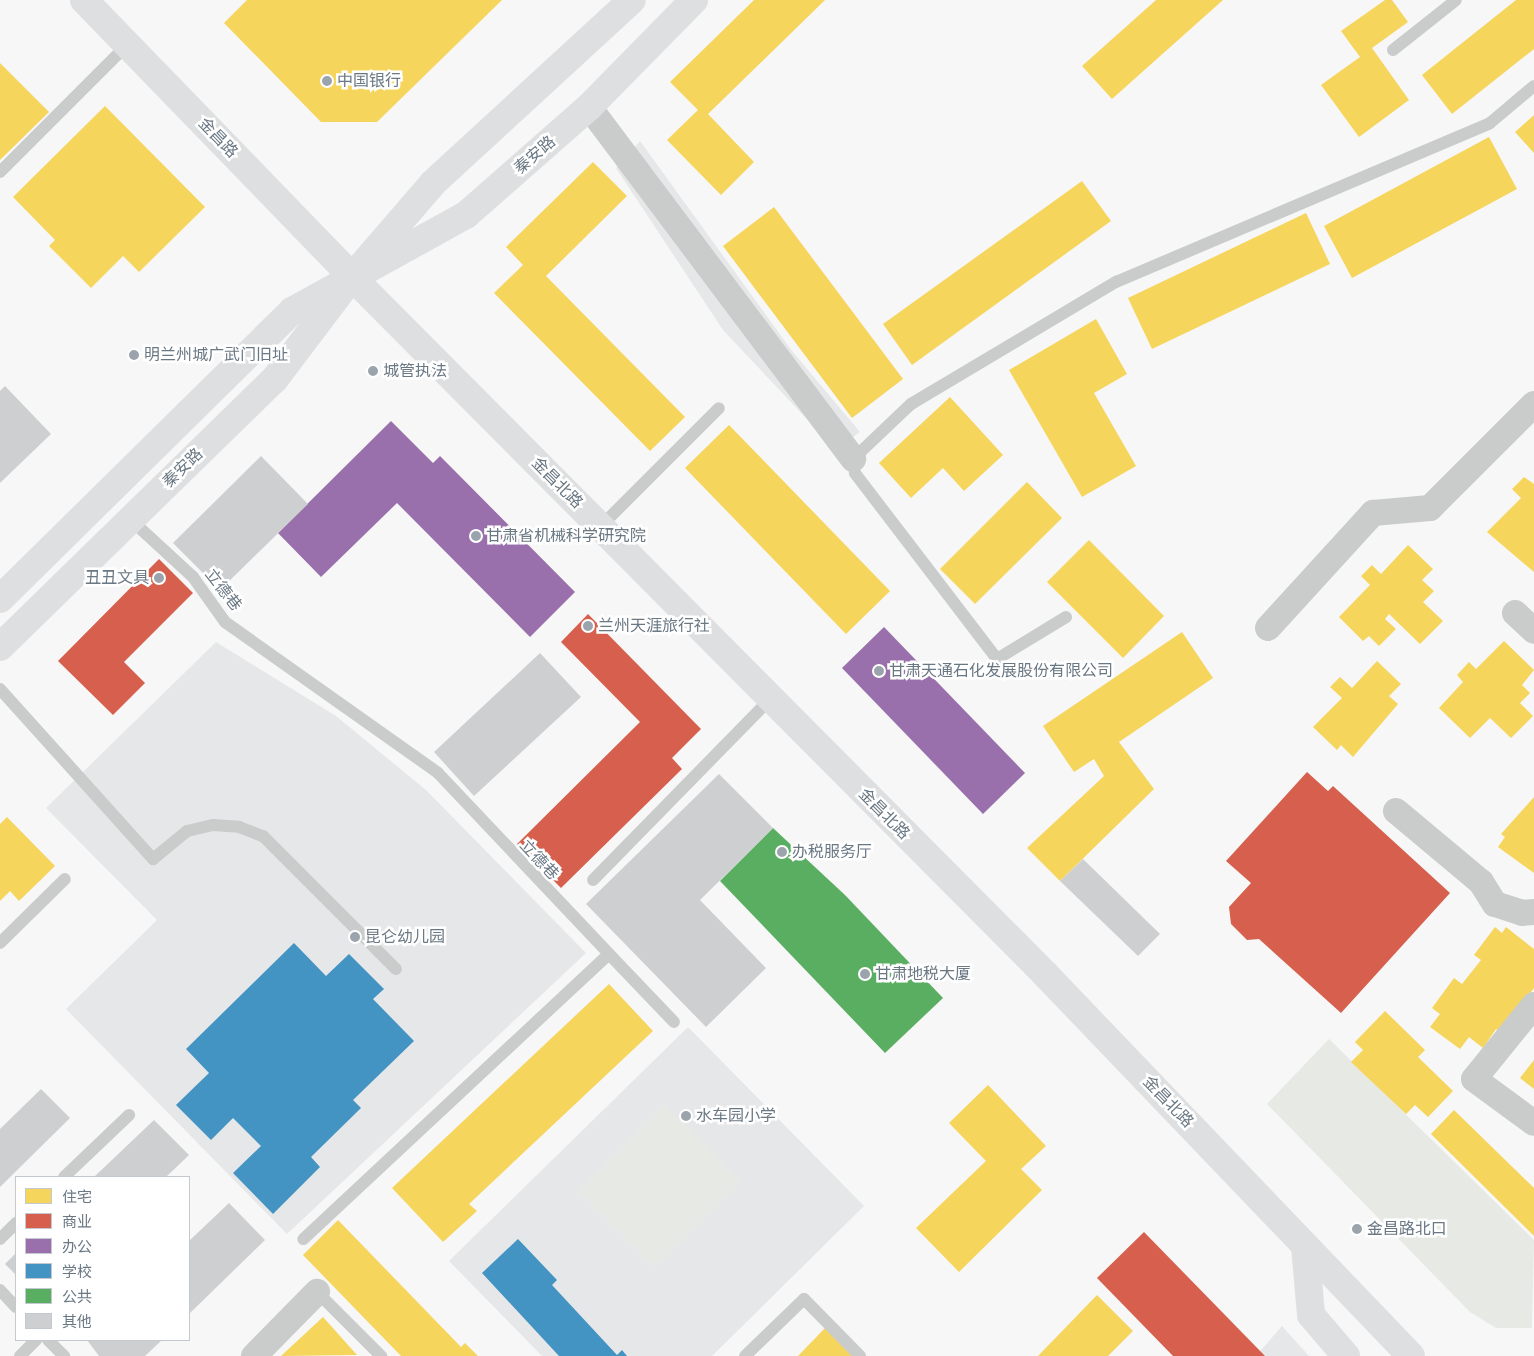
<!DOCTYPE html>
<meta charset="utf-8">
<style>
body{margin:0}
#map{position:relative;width:1534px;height:1356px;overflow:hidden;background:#f7f7f7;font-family:"DejaVu Sans","Noto Sans SC",sans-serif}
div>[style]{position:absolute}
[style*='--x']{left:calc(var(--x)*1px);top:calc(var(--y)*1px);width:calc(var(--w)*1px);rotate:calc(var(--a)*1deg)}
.built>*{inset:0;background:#e6e7e8}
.green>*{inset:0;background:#e6e9e4}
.homes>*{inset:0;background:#f6d55c}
.shops>*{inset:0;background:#d6604d}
.offices>*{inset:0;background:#9970ab}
.schools>*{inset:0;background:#4393c3}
.public>*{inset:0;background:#5aae61}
.building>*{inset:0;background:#cecfd0}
.lane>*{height:12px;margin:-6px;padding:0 6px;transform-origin:6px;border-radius:6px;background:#cacccc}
.street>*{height:26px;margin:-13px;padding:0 13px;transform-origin:13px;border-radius:13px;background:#cacccc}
.secondary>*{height:28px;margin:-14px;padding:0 14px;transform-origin:14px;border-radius:14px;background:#dedfe0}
.primary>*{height:28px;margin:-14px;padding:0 14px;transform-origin:14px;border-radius:14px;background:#dedfe0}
.dots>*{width:14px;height:14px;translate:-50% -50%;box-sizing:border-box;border:2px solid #fff;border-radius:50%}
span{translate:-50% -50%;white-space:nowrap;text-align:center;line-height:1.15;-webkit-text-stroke:5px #fff;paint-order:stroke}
.poi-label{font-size:16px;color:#6a7884}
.left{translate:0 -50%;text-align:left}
.right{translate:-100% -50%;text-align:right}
.street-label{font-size:16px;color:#6a7884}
.legend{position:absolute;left:15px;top:1176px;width:175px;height:165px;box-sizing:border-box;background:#fff;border:1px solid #c3c9ce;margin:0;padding:6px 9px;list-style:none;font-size:15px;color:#6a7884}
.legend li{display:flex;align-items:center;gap:10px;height:25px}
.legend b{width:25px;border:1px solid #c3c9ce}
</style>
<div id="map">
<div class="built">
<div style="clip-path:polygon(640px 141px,792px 351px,860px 432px,836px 450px,723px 330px,616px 168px)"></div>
<div style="clip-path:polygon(216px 642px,336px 716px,426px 790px,586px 953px,287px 1234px,66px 1009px,157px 920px,46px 808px)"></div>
<div style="clip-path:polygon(688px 1027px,864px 1206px,712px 1356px,542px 1356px,449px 1261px)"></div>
<div style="clip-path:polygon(1282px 1326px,1309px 1356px,1256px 1356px)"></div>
</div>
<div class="green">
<div style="clip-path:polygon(1329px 1039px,1534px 1240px,1532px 1328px,1496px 1328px,1470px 1312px,1267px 1104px)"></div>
<div style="clip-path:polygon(665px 1105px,741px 1182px,655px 1268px,578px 1191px)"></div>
</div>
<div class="homes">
<div style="clip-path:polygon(247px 0,502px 0,377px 122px,321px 122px,224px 23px)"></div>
<div style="clip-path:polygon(754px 0,825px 0,708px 114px,754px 162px,721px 195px,667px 140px,698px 110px,670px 82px)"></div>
<div style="clip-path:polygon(1156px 0,1223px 0,1112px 99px,1082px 66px)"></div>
<div style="clip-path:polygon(1385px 0,1392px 0,1408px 22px,1372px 48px,1409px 100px,1359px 137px,1321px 85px,1360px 57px,1341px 31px)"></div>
<div style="clip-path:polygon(1516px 0,1534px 0,1534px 49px,1452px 114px,1422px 75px)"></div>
<div style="clip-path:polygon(0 63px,49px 112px,0 160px)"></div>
<div style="clip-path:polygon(105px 106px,205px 207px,139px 272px,123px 256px,91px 288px,49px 246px,55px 240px,13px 197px)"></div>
<div style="clip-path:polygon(1534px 115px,1534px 153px,1515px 132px)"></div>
<div style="clip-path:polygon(1489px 137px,1517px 189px,1352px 278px,1324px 226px)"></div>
<div style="clip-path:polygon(593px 162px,627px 196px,546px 276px,685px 417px,650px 451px,494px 293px,523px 265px,506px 247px)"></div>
<div style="clip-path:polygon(1082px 181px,1111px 221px,912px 365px,883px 324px)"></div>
<div style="clip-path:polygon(774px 207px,903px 379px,852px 418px,723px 246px)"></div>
<div style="clip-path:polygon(1306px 213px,1330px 264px,1152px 349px,1128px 298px)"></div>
<div style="clip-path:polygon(1096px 319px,1127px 374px,1094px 393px,1136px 466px,1082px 497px,1009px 370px)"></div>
<div style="clip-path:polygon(950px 397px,1003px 455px,964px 491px,943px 468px,911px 498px,879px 463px)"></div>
<div style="clip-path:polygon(729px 425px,890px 591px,846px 634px,685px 468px)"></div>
<div style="clip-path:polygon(1524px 477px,1534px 484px,1534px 572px,1487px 532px,1521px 498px,1512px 489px)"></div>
<div style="clip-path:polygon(1027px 482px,1062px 518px,975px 604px,940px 569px)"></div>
<div style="clip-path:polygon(1089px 540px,1164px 616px,1123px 658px,1047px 582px)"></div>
<div style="clip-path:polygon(1408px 545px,1433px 569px,1422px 580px,1434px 591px,1423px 602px,1443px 621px,1420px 644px,1389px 614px,1385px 619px,1396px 629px,1379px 646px,1369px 636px,1363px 641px,1339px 617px,1370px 585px,1361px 576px,1372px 565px,1381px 574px)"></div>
<div style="clip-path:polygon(1182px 632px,1213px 678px,1119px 742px,1154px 789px,1060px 881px,1027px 848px,1104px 776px,1094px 759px,1074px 772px,1043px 726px)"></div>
<div style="clip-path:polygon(1504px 641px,1534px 670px,1522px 685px,1530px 693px,1520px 703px,1533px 716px,1511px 738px,1490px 718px,1470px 738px,1439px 708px,1463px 682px,1457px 675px,1469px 662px,1476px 669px)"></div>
<div style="clip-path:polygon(1377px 661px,1401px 684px,1389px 696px,1398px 704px,1353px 757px,1341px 745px,1337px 750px,1313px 727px,1342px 698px,1330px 687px,1340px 677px,1352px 688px)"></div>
<div style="clip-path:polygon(1534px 797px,1534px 873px,1498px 847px,1505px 837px,1501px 834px)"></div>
<div style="clip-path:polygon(7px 817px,55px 866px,19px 901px,10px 891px,0 901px,0 824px)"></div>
<div style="clip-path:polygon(1495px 927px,1502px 933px,1506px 927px,1534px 949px,1534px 988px,1500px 1033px,1496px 1029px,1483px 1048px,1469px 1037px,1460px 1049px,1430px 1027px,1440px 1014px,1432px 1008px,1454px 978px,1462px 984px,1481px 960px,1474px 955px)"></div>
<div style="clip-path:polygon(609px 984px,653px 1031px,469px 1204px,477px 1211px,443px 1242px,392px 1188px)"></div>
<div style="clip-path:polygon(1385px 1011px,1425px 1050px,1418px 1057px,1453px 1091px,1428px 1117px,1415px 1105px,1406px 1114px,1351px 1062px,1363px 1050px,1355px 1042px)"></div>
<div style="clip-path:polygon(1534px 1060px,1534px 1089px,1520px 1078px)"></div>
<div style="clip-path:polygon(988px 1085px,1046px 1146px,1021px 1169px,1042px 1190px,959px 1272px,916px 1228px,986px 1161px,949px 1123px)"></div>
<div style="clip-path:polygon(1454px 1110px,1534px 1188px,1534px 1236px,1431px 1134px)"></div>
<div style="clip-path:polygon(338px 1220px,461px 1347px,465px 1343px,478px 1356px,401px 1356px,303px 1255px)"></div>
<div style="clip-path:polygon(1097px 1295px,1133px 1331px,1108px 1356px,1038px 1356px)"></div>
<div style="clip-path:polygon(323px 1317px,357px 1355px,281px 1356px)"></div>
<div style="clip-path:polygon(826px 1327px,856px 1356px,798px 1356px)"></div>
</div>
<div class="shops">
<div style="clip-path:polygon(159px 559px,193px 593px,124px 662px,145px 683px,113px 715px,58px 661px)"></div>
<div style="clip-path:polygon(588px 614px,701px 729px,672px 758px,682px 769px,561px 888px,517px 844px,640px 722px,561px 642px)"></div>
<div style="clip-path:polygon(1307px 772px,1328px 791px,1333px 786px,1450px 893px,1341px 1013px,1259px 939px,1247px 940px,1231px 924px,1229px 907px,1251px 883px,1226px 861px)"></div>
<div style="clip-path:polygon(1144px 1232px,1265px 1356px,1173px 1356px,1097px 1278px)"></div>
</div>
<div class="offices">
<div style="clip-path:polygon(391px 421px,433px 463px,440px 456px,575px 592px,530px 637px,397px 503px,321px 577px,278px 533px)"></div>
<div style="clip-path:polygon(884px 627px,1025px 773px,983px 814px,842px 668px)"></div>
</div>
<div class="schools">
<div style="clip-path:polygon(294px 943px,326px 976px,349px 954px,384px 989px,373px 999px,414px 1041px,353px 1100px,361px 1108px,311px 1157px,320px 1167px,273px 1214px,233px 1173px,261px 1146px,233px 1118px,211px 1140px,176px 1105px,209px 1073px,186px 1049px)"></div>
<div style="clip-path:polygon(518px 1239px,557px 1280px,552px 1285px,617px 1355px,622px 1350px,627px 1356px,559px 1356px,482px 1273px)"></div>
</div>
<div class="public">
<div style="clip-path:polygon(773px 828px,845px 895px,943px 998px,885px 1053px,720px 881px)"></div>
</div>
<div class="building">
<div style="clip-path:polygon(5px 386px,51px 434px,0 483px,0 391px)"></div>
<div style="clip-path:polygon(261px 456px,308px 504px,220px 590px,173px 543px)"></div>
<div style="clip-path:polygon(540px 653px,581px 697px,474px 796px,434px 752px)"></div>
<div style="clip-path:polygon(719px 774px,773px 828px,700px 900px,766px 968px,706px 1027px,586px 904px)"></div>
<div style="clip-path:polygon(1083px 859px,1160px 934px,1138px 956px,1060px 881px)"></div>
<div style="clip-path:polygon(41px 1089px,70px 1118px,0 1187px,0 1129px)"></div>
<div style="clip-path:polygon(154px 1120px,189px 1155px,166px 1177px,94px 1177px)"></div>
<div style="clip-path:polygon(229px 1203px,265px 1240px,189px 1314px,189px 1241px)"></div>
<div style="clip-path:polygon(16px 1253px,16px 1275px,5px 1264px)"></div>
<div style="clip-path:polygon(87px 1340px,162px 1340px,145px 1356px,99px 1356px)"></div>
</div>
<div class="lane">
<div style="--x:1393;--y:50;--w:80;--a:-38.4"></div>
<div style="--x:0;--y:172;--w:180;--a:-45"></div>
<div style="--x:130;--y:519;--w:86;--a:42.6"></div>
<div style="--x:193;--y:577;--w:55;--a:54.6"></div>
<div style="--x:225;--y:622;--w:261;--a:35.3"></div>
<div style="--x:438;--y:773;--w:249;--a:46.6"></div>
<div style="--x:609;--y:954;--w:418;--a:137"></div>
<div style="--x:600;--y:527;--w:168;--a:-45"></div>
<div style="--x:1066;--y:617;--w:81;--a:148.7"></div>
<div style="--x:997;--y:659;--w:234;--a:-127.4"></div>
<div style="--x:855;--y:473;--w:14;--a:-98"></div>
<div style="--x:853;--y:459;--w:80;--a:-43.5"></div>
<div style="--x:911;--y:404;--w:239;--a:-30.8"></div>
<div style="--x:1116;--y:282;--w:406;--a:-23"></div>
<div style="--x:1490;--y:123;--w:57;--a:-40.1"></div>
<div style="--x:0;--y:689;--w:229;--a:48"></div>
<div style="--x:153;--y:859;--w:44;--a:-39.5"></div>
<div style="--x:187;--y:831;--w:27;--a:-13"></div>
<div style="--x:213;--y:825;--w:26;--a:4"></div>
<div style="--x:239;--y:827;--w:26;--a:21"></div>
<div style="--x:263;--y:836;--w:188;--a:45"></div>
<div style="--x:593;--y:880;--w:253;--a:-45.6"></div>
<div style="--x:0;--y:943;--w:91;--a:-44.6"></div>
<div style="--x:609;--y:954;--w:94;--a:46.3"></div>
<div style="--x:64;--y:1177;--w:90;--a:-43.6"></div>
<div style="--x:0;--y:1239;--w:23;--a:-45"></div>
<div style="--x:0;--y:1290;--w:23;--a:47"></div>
<div style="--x:317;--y:1292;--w:91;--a:45"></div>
<div style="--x:48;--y:1340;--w:23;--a:45"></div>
<div style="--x:20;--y:1356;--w:23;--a:-45"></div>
<div style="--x:745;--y:1356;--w:82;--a:-44"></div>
<div style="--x:804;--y:1299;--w:80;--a:45.5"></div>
</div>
<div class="street">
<div style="--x:589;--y:107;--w:440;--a:53.1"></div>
<div style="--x:1515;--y:613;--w:26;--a:43"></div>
<div style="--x:1268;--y:628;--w:156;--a:-47.6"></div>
<div style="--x:1373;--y:513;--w:57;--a:-5"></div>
<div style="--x:1430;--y:508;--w:147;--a:-45"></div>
<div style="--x:1396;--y:811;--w:111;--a:39.9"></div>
<div style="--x:1481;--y:882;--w:26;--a:58"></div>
<div style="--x:1495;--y:904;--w:28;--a:18"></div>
<div style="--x:1522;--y:913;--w:12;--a:-5"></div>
<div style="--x:1534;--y:1005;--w:95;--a:129"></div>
<div style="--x:1474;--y:1079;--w:74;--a:36.3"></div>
<div style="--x:254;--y:1356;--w:90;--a:-45.5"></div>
</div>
<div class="secondary">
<div style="--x:84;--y:0;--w:385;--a:45.9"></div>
<div style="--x:352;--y:277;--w:983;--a:45.16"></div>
<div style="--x:1045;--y:974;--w:529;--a:46.23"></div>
<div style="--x:0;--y:599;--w:410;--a:-44.6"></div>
<div style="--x:292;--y:311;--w:199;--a:-28.9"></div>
<div style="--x:466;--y:215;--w:164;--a:-41.3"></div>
<div style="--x:589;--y:107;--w:150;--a:-45.5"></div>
<div style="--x:0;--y:647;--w:383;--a:-44.3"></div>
<div style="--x:274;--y:380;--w:129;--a:-52.9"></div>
<div style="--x:352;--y:277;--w:124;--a:-49.2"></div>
<div style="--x:433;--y:183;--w:270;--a:-42.6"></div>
</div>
<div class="primary">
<div style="--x:1305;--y:1246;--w:69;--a:85"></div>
<div style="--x:1311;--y:1315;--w:54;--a:49.5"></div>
</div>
<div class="dots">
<div style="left:327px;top:81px;background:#9ba4ac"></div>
<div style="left:134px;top:355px;background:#9ba4ac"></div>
<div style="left:373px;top:371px;background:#9ba4ac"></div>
<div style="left:476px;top:536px;background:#9ba4ac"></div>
<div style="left:159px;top:578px;background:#9ba4ac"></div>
<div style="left:588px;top:626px;background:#9ba4ac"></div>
<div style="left:879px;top:671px;background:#9ba4ac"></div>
<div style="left:782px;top:852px;background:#9ba4ac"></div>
<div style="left:355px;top:937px;background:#9ba4ac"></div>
<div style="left:865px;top:974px;background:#9ba4ac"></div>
<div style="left:686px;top:1116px;background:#9ba4ac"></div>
<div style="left:1357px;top:1229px;background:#9ba4ac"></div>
</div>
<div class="poi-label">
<span class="left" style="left:337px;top:81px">中国银行</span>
<span class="left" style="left:144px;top:355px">明兰州城广武门旧址</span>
<span class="left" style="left:383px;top:371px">城管执法</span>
<span class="left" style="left:486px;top:536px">甘肃省机械科学研究院</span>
<span class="right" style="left:149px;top:578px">丑丑文具</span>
<span class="left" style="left:598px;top:626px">兰州天涯旅行社</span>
<span class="left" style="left:889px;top:671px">甘肃天通石化发展股份有限公司</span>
<span class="left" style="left:792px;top:852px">办税服务厅</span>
<span class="left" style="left:365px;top:937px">昆仑幼儿园</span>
<span class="left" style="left:875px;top:974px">甘肃地税大厦</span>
<span class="left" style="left:696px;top:1116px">水车园小学</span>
<span class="left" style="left:1367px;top:1229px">金昌路北口</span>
</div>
<div class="street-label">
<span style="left:218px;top:138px;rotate:46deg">金昌路</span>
<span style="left:535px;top:155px;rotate:-41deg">秦安路</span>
<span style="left:183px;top:468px;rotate:-44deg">秦安路</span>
<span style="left:557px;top:483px;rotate:45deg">金昌北路</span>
<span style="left:223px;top:590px;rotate:52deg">立德巷</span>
<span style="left:884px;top:814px;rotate:45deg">金昌北路</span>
<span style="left:539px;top:860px;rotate:47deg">立德巷</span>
<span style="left:1168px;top:1102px;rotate:46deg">金昌北路</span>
</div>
<ul class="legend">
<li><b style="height:14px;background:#f6d55c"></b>住宅</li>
<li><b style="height:14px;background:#d6604d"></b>商业</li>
<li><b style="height:14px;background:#9970ab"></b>办公</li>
<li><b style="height:14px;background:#4393c3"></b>学校</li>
<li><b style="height:14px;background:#5aae61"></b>公共</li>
<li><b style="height:14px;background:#cecfd0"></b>其他</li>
</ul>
</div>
